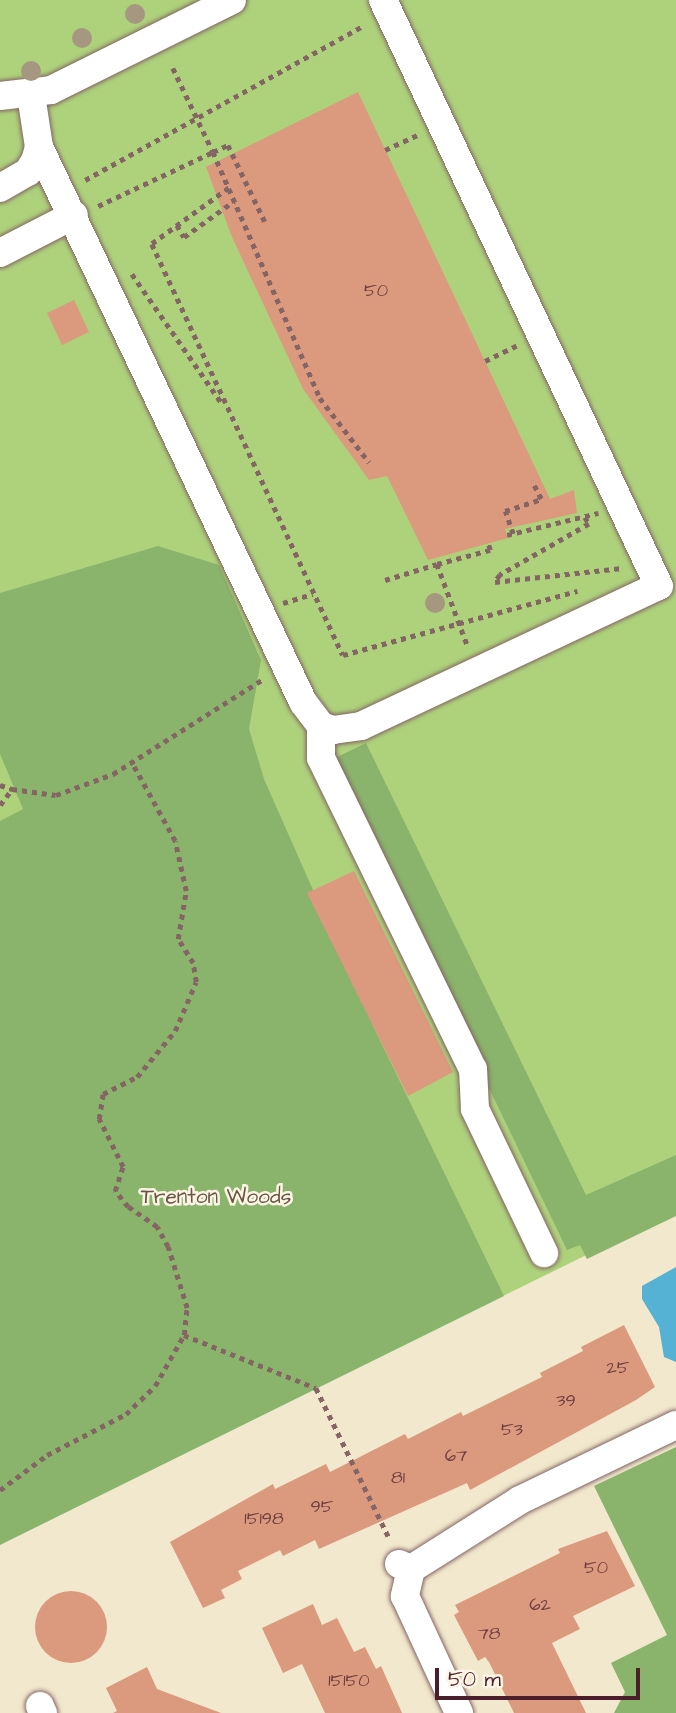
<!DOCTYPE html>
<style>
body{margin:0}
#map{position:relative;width:676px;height:1713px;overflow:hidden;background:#f1e8cd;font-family:"Architects Daughter",sans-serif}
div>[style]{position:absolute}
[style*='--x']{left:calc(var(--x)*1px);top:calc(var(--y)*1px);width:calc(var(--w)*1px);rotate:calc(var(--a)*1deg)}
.green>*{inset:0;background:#aed27c}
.forest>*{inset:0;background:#8ab46c}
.water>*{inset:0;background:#56b2d4}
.building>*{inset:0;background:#db997e}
.round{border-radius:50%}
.path>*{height:4.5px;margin-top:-2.25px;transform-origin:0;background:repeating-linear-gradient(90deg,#846564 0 5px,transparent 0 10px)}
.roads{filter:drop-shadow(0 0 2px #846564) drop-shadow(0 0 2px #846564)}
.minor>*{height:28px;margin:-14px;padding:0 14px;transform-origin:14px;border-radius:14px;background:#fff}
.trees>*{width:20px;height:20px;margin:-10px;border-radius:50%;background:#a69781}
span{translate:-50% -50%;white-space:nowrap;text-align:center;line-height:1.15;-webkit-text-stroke:5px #fcf5e5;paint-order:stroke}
.number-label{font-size:18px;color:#6e3e40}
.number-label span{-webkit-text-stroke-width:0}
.park-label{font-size:21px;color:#685543}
.scale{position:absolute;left:435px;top:1668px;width:205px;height:32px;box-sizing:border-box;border:4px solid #4a1f2b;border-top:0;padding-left:9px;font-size:21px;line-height:24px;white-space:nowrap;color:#4a1f2b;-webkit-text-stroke:5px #fcf5e5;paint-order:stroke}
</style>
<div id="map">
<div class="green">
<div style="clip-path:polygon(0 0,676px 0,676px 1211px,0 1543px)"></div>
</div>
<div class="forest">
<div style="clip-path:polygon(158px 546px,219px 565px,261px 660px,249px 729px,264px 779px,374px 1028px,504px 1296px,0 1545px,0 821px,23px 809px,0 754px,0 593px)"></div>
<div style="clip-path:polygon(366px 743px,586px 1195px,676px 1155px,676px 1216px,587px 1259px,580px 1245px,567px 1250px,331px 760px)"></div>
<div style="clip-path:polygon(676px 1447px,676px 1713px,614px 1713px,625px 1692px,611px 1663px,667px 1635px,594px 1486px)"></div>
</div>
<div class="water">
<div style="clip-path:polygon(676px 1267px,676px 1362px,664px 1357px,659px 1327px,642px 1299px,642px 1286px)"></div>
</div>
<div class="building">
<div style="clip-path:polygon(358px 92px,550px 499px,574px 490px,577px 513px,505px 529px,508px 538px,428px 560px,387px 476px,369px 480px,303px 389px,232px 237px,206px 167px)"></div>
<div style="clip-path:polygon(74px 300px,89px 332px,62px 345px,47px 313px)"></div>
<div style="clip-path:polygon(354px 871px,453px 1072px,408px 1096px,307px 893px)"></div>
<div style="clip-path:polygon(624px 1325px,655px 1387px,636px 1400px,470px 1490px,467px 1483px,319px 1549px,315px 1540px,283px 1556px,280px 1550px,238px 1571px,242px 1579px,221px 1590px,225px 1598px,203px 1608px,170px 1542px,273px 1484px,275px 1489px,326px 1464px,330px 1472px,405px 1434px,408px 1439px,461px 1412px,463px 1416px,542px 1377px,540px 1373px,583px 1351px,581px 1347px)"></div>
<div style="clip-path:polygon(607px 1531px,635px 1586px,573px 1616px,580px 1629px,552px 1643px,586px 1713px,514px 1713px,489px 1662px,485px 1657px,478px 1661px,454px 1615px,459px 1612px,455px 1605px,560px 1553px,558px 1549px)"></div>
<div class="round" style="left:35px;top:1591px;width:72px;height:72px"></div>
<div style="clip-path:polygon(313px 1604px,322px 1625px,337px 1618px,354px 1652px,365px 1647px,376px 1669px,381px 1666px,402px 1713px,325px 1713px,302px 1664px,283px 1673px,262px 1628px)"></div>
<div style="clip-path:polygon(147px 1667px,157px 1689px,221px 1713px,113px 1713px,117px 1711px,106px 1688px)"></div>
</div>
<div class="path">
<div style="--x:173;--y:68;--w:93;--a:64.5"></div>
<div style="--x:213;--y:152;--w:17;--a:-25"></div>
<div style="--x:228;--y:145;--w:85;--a:64.3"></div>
<div style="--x:385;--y:150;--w:38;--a:-25"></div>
<div style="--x:85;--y:180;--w:320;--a:-29"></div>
<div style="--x:229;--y:188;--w:95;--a:144"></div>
<div style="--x:152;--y:244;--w:453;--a:65.1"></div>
<div style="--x:343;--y:655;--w:243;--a:-15.3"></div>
<div style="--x:98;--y:206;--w:127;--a:-25.2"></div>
<div style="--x:213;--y:152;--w:268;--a:66.5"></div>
<div style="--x:320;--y:398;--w:81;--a:52.6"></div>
<div style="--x:177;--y:225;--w:14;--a:60"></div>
<div style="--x:184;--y:237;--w:62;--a:-35.8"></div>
<div style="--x:132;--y:274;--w:160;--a:55.2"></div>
<div style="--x:485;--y:361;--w:37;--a:-26"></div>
<div style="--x:585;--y:517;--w:8;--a:60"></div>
<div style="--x:589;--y:524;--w:103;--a:150.2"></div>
<div style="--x:500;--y:575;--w:9;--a:126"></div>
<div style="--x:495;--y:582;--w:128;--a:-6.3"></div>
<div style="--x:513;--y:534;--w:24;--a:-109"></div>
<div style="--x:505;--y:511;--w:38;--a:-18"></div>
<div style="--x:541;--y:499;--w:20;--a:-117"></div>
<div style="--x:507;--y:535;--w:94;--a:-13.6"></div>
<div style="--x:437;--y:564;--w:55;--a:-14.8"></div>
<div style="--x:490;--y:550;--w:7;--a:-106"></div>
<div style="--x:385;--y:580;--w:54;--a:-17.1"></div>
<div style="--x:437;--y:564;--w:89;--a:69.5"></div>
<div style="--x:283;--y:603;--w:31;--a:-17"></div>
<div style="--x:0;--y:785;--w:13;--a:18"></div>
<div style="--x:0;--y:805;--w:20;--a:-53"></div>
<div style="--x:12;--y:789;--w:44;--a:7.8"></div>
<div style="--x:56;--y:795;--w:61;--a:-20.2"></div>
<div style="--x:113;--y:774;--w:178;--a:-32.3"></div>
<div style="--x:184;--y:1335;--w:142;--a:21.9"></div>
<div style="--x:316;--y:1388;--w:169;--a:64"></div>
<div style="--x:0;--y:1490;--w:59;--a:-36.7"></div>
<div style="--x:47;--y:1455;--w:89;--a:-27.4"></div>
<div style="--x:126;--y:1414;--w:40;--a:-44"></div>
<div style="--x:155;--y:1386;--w:59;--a:-60.4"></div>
<div style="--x:184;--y:1335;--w:27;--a:-84"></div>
<div style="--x:187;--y:1308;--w:64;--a:-107.3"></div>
<div style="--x:168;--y:1247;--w:23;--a:-119"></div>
<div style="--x:157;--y:1227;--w:35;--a:-145"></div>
<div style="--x:128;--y:1207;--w:21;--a:-129"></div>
<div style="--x:115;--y:1191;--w:25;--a:-72"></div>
<div style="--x:123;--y:1167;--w:54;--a:-116.6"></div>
<div style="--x:99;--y:1119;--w:25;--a:-81"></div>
<div style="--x:103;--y:1094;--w:38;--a:-27"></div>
<div style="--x:137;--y:1077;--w:60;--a:-50.4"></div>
<div style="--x:175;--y:1031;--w:53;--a:-66.8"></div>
<div style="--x:196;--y:982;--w:19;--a:-99"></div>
<div style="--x:193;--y:963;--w:28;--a:-122"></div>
<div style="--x:178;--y:939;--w:49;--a:-80.5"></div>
<div style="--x:186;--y:891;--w:51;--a:-102.4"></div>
<div style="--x:175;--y:841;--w:89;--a:-118.9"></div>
</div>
<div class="roads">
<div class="minor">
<div style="--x:0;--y:96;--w:51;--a:-6.7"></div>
<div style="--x:51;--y:90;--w:202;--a:-26.4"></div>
<div style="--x:39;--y:147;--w:615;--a:64.56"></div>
<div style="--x:303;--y:702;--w:30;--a:53"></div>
<div style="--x:321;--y:726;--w:13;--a:18"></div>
<div style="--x:333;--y:730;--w:28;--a:-8"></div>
<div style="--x:361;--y:726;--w:329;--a:-25.2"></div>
<div style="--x:659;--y:586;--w:648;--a:-115.22"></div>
<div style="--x:0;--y:188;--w:32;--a:-30"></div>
<div style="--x:28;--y:172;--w:13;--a:-58"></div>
<div style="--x:35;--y:161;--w:15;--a:-74"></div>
<div style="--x:39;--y:147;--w:53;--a:-98.7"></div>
<div style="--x:0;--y:253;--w:83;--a:-27.2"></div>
<div style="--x:321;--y:726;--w:32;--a:90"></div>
<div style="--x:321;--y:758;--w:346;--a:64"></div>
<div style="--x:473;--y:1069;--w:40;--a:87.1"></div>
<div style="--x:475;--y:1109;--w:160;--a:64.4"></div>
<div style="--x:399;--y:1564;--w:13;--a:23"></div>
<div style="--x:411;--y:1569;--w:28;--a:103"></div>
<div style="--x:405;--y:1596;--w:129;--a:65.2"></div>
<div style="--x:411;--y:1569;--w:129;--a:-32.3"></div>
<div style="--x:520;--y:1500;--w:173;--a:-25.7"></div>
<div style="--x:40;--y:1706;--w:8;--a:67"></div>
</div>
</div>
<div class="trees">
<div style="left:135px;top:14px"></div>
<div style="left:82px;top:38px"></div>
<div style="left:31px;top:71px"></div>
<div style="left:435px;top:603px"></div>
</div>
<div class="number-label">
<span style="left:376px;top:291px">50</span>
<span style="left:618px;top:1368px">25</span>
<span style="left:566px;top:1401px">39</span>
<span style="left:512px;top:1430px">53</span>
<span style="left:456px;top:1456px">67</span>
<span style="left:398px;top:1478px">81</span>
<span style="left:322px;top:1507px">95</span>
<span style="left:264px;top:1519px">15198</span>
<span style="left:596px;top:1568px">50</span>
<span style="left:540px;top:1605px">62</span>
<span style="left:489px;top:1634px">78</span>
<span style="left:349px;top:1681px">15150</span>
</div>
<div class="park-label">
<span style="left:216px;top:1197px">Trenton Woods</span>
</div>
<div class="scale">50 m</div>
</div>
